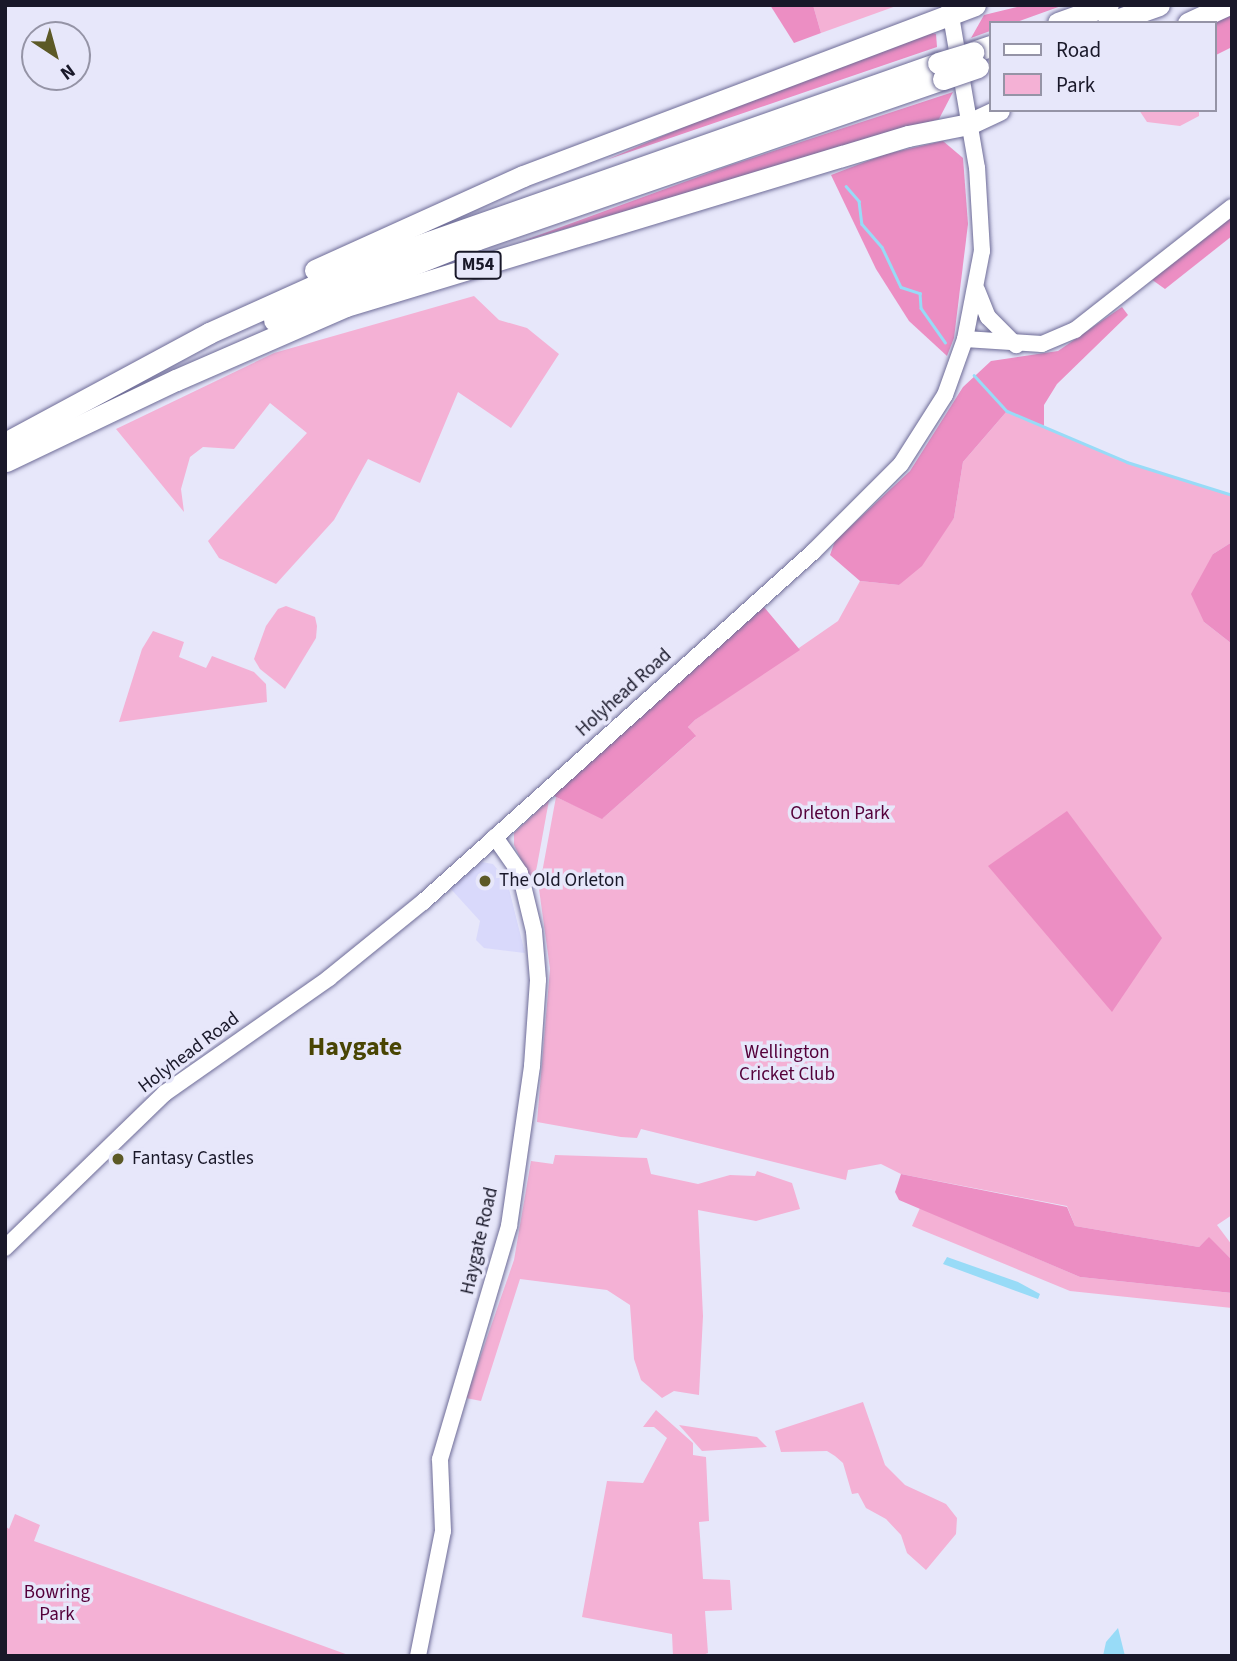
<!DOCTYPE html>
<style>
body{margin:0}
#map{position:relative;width:1237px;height:1661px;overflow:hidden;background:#e7e7fa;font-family:"Source Sans 3",sans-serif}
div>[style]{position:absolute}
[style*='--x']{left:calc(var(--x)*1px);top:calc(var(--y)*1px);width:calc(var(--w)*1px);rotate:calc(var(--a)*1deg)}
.built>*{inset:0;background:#d9d9fb}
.green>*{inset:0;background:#f4b1d5}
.forest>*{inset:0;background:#ec8ec3}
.water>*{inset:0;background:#98dbf7}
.stream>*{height:2.5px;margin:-1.25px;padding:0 1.25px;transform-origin:1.25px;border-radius:1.25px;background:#98dbf7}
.roads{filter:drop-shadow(0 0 2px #6e6c97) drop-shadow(0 0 2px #6e6c97)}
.secondary>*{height:16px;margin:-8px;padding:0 8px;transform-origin:8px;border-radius:8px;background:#fff}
.highway>*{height:21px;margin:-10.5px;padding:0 10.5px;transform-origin:10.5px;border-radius:10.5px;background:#fff}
.bridges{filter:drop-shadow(0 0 2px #6e6c97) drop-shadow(0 0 2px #6e6c97)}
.highway-bridge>*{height:21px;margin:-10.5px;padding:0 10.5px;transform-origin:10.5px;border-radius:10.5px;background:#fff}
.dots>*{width:19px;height:19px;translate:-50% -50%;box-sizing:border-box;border:4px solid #e7e7fa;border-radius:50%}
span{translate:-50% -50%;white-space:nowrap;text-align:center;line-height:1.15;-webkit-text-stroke:7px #e7e7fa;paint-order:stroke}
.shield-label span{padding:2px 5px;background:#e7e7fa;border:2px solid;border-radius:5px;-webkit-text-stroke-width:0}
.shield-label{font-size:18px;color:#191829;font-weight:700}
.street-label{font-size:19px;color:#191829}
.park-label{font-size:19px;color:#54003a}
.poi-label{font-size:19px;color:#191829}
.left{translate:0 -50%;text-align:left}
.district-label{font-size:26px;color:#494503;font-weight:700}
.frame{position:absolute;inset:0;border:7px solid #191829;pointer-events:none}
.legend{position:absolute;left:989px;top:21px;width:228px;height:91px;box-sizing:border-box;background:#e7e7fa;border:2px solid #9594a6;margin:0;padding:9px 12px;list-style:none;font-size:21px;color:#191829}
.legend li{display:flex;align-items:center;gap:14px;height:35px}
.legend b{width:35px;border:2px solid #9594a6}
.north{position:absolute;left:21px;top:21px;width:70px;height:70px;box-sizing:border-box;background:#e7e7fa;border:2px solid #9594a6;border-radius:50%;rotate:144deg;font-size:19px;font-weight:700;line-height:28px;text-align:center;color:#191829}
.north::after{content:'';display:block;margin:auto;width:24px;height:32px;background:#5c5926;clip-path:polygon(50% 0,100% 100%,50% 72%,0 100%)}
</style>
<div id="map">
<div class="built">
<div style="clip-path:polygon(482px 862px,493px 864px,507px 881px,525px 953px,484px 948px,476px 940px,480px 921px,450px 888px)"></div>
</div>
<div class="green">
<div style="clip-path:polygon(813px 5px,899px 5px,821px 33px)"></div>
<div style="clip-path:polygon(1139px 110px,1199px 110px,1199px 116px,1180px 126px,1147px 122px)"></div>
<div style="clip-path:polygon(474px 296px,499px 320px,527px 328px,559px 354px,511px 428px,458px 392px,420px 483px,368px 459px,334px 520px,276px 584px,219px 558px,208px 541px,307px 433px,270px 403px,234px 449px,203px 447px,190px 457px,181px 489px,184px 512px,116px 429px,274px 353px)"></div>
<div style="clip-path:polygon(1007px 411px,1127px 462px,1232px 495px,1232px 542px,1213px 554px,1204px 622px,1232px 644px,1232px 1215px,1217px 1225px,1232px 1245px,1232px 1260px,1209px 1238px,1199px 1247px,1075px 1226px,1067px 1206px,901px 1174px,881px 1164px,848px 1170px,846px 1180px,641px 1129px,637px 1138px,621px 1137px,537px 1122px,550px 969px,539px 889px,556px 797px,603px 818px,695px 737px,688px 727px,695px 720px,838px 621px,860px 581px,899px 585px,954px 518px,963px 462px)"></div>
<div style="clip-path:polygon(286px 606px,315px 617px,317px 626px,316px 638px,285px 689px,260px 669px,254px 659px,266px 626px,278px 609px)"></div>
<div style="clip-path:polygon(153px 631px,184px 642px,179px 657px,206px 668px,212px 656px,254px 672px,266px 684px,267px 702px,119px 722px,142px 649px)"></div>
<div style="clip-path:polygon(549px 800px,537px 866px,533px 884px,514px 845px,514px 833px)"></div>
<div style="clip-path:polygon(555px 1155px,647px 1158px,651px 1174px,698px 1184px,730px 1175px,755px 1176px,757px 1171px,792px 1183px,800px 1209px,756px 1221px,698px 1210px,703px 1316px,699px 1395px,674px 1391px,662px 1398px,641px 1380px,634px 1359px,630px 1305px,607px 1290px,520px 1279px,481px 1401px,466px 1398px,514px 1260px,531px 1161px,553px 1164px)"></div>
<div style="clip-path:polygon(920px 1208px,1080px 1277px,1232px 1293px,1232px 1308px,1070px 1291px,912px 1226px)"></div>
<div style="clip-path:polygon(863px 1402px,885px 1465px,905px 1485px,946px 1504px,957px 1518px,956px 1534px,926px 1570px,907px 1553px,901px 1535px,886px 1519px,866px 1508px,858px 1493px,852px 1494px,843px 1463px,835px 1456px,827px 1451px,781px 1452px,775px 1431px)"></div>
<div style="clip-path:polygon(656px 1410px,693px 1443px,693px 1455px,706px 1457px,709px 1521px,699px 1522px,703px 1579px,730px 1580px,732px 1610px,705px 1611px,708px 1653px,700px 1656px,673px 1656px,672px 1634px,582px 1617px,607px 1481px,643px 1483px,667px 1438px,654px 1427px,643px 1427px)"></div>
<div style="clip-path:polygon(679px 1425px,757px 1437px,767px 1447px,702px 1451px)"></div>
<div style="clip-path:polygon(15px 1514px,40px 1525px,34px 1541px,351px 1656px,5px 1656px,5px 1526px,9px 1529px)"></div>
</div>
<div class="forest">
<div style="clip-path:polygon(770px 5px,813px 5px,821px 33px,794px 43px)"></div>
<div style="clip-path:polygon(1025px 5px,1064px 5px,1014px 23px,990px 23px,990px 31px,971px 38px,984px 15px)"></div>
<div style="clip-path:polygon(1232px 14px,1232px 47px,1214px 56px,1213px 23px)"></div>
<div style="clip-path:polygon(928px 32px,936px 34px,937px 47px,606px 160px,764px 93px)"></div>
<div style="clip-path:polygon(953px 92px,939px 119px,520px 242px,728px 166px)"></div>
<div style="clip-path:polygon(943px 141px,963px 158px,968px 224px,954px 338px,947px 356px,909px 321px,876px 269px,831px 175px,886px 154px)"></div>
<div style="clip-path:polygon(1232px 214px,1232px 236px,1165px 289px,1151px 279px)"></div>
<div style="clip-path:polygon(1122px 307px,1128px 315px,1057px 384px,1044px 405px,1044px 426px,1007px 411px,963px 462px,954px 518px,922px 566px,899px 585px,860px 581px,830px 555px,835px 541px,910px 471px,963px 387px,991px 361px,1058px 351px)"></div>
<div style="clip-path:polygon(1232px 542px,1232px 644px,1204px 622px,1191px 594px,1213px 554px)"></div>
<div style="clip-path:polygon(764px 607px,800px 650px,695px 720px,688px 727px,696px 736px,602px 819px,552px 795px)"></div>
<div style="clip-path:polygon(1067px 811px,1162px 938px,1112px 1012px,988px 866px)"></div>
<div style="clip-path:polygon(901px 1174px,1067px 1207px,1075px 1226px,1199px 1247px,1209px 1237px,1232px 1260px,1232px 1293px,1080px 1277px,899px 1200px,895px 1192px)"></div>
</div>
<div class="water">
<div style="clip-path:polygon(947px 1257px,1018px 1282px,1040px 1294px,1038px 1299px,943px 1264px)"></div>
<div style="clip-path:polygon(1118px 1628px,1125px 1656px,1103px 1656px,1106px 1642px)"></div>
</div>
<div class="stream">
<div style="--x:846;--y:186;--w:20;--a:49"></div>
<div style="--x:859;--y:201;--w:23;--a:83"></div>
<div style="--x:862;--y:224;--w:30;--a:49"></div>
<div style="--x:882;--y:247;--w:44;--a:64.6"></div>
<div style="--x:901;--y:287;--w:20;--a:18"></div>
<div style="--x:920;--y:293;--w:15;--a:86"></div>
<div style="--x:921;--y:308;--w:42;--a:54.8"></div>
<div style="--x:974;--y:375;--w:49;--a:47.5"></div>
<div style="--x:1007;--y:411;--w:130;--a:23"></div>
<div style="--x:1127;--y:462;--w:110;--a:17.4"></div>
</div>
<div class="roads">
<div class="secondary">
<div style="--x:977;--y:290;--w:29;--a:68"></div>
<div style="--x:988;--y:317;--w:40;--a:45"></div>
<div style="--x:965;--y:339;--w:77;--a:3.7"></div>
<div style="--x:1042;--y:344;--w:36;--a:-23"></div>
<div style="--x:1075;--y:330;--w:199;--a:-38.1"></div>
<div style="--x:5;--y:1248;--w:223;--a:-44.1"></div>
<div style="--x:165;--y:1093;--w:200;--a:-35"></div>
<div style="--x:329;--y:978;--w:121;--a:-39"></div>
<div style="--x:423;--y:902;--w:524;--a:-41.91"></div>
<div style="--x:813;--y:552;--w:124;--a:-45"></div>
<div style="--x:901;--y:464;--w:82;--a:-57.5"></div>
<div style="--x:945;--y:395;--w:59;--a:-70.3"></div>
<div style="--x:965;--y:339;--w:90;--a:-79.1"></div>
<div style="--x:982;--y:251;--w:83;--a:-93.4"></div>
<div style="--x:977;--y:168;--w:165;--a:-99.7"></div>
<div style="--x:418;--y:1656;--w:127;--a:-78.7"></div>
<div style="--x:443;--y:1531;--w:72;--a:-92.4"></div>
<div style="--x:440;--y:1459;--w:243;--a:-73.5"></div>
<div style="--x:509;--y:1226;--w:162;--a:-81.8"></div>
<div style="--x:532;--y:1066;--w:86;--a:-86"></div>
<div style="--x:538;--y:980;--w:49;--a:-94.7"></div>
<div style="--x:534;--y:931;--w:60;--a:-103.6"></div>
<div style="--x:520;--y:873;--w:44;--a:-124.8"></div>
</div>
<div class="highway">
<div style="--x:1058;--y:23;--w:53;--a:-19.8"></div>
<div style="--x:1108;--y:23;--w:54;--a:-19.4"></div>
<div style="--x:1188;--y:23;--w:43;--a:-24.8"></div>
<div style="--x:973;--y:52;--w:18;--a:-19"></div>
<div style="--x:315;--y:270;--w:228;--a:-24.3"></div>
<div style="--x:523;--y:176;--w:483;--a:-20.7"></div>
<div style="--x:274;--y:320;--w:219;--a:-21.7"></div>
<div style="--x:478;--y:239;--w:492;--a:-19"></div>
<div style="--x:5;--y:443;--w:232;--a:-28.3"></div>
<div style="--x:209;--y:333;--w:154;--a:-24.2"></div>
<div style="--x:349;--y:270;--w:624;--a:-19.36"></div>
<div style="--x:6;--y:461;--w:188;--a:-25.5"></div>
<div style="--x:176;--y:380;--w:185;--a:-23.5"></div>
<div style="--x:346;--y:306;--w:587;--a:-16.83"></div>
<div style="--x:908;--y:136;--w:62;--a:-11.1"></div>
<div style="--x:969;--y:124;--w:33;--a:-25"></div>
</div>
</div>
<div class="bridges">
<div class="highway-bridge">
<div style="--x:938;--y:63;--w:37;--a:-17"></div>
<div style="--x:943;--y:79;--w:37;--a:-19"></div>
</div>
</div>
<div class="dots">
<div style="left:485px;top:881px;background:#5c5926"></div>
<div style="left:118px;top:1159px;background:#5c5926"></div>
</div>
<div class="shield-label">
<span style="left:478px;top:265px">M54</span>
</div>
<div class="street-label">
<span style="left:624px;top:693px;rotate:-42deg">Holyhead Road</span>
<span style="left:189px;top:1053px;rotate:-37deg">Holyhead Road</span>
<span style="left:480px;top:1241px;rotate:-77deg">Haygate Road</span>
</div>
<div class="park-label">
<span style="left:840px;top:814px">Orleton Park</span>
<span style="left:787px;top:1064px">Wellington<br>Cricket Club</span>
<span style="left:57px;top:1604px">Bowring<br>Park</span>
</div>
<div class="poi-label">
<span class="left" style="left:499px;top:881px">The Old Orleton</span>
<span class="left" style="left:132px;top:1159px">Fantasy Castles</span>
</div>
<div class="district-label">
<span style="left:355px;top:1047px">Haygate</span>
</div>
<div class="frame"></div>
<ul class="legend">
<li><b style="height:9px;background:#fff"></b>Road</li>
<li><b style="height:19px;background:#f4b1d5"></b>Park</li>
</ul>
<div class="north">N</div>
</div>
